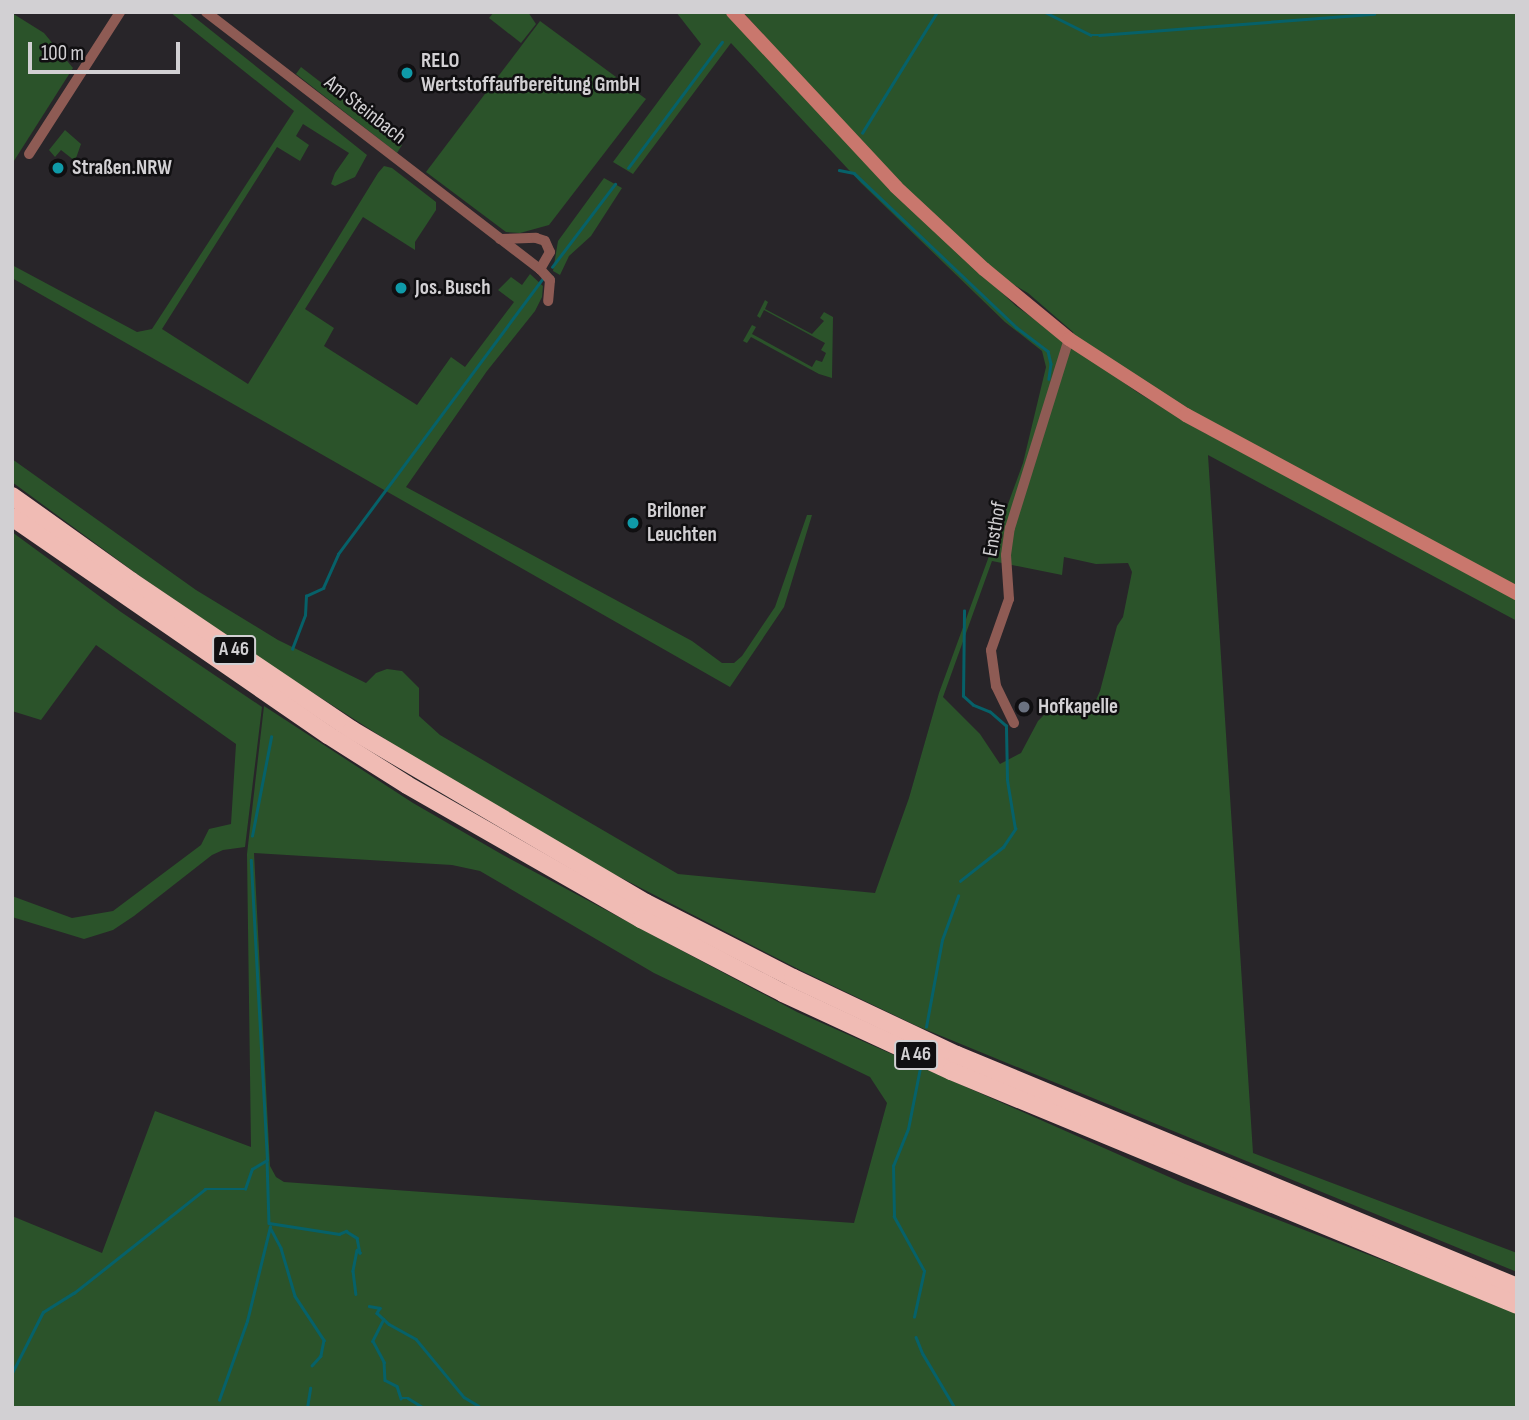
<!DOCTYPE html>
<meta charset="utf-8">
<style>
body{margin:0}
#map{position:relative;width:1529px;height:1420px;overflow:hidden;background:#282529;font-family:"Sofia Sans Condensed",sans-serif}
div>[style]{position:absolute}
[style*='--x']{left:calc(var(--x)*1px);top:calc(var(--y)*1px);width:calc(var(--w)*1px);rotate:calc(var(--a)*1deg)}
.green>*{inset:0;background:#2b532a}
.stream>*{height:2.5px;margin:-1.25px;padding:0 1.25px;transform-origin:1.25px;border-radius:1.25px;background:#066169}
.street>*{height:10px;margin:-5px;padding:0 5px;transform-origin:5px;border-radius:5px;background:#8e5b54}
.secondary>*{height:14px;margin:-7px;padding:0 7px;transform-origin:7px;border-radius:7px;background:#c9776d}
.highway>*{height:18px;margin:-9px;padding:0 9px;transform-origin:9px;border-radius:9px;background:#f0bbb4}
.dots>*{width:19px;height:19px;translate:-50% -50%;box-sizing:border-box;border:4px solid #100f11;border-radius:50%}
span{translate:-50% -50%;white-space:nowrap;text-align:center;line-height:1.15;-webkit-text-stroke:5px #100f11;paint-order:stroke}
.shield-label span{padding:2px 5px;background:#100f11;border:2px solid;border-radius:5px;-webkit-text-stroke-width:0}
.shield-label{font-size:19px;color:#d2d0d3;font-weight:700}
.poi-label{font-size:21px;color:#d2d0d3;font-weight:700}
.left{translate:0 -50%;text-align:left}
.street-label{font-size:21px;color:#d2d0d3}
.frame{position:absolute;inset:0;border:14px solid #d2d0d3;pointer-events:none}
.scale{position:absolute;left:28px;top:42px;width:152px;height:32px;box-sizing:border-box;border:4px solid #d2d0d3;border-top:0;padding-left:9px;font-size:21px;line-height:24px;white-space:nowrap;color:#d2d0d3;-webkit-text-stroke:5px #100f11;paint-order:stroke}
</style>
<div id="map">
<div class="green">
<div style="clip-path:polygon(170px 12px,188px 12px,367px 155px,355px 177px,335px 186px,331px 184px,335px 173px,349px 153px,303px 124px,296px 136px,309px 145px,300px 161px,277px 147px,162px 329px,248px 384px,378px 173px,384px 166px,392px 168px,436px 202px,436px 210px,415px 242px,415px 250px,363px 217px,305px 309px,334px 328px,324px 346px,417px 405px,451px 357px,465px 367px,514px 302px,498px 290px,511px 277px,522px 285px,530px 274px,543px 286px,542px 297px,535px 311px,487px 371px,406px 487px,692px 641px,722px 663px,734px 663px,742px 656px,775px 607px,807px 515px,812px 515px,784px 607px,730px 687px,12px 278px,12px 265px,137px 332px,152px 329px,294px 111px)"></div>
<div style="clip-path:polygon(494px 12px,528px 12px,536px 24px,521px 43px,489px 18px)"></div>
<div style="clip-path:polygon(evenodd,676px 12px,727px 12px,905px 202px,1016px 306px,1137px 392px,1208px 435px,1148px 386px,1074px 336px,1073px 332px,1028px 293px,999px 276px,937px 220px,839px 119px,743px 12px,1517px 12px,1517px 621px,1208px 455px,1253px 1153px,1517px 1253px,1517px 1272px,917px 1026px,802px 971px,606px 870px,435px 771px,282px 673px,141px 577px,12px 482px,12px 459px,196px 590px,278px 640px,366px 683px,376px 673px,387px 669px,402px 671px,419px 688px,419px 716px,440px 735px,678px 874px,875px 893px,909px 798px,939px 693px,1023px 463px,1046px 367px,1042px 351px,1005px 322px,861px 183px,731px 43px,633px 174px,613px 162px,701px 44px,676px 12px,1064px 557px,1096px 564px,1128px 563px,1132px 572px,1123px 617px,1117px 626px,1100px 691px,1090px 713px,1084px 716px,1060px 709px,1046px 713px,1038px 721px,1021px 753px,1000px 764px,980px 734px,943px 697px,992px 561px,1062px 575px,1064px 557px)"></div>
<div style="clip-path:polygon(12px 13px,44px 33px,73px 68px,12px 164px)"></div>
<div style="clip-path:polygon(540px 21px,646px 99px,549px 225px,520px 233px,506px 232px,426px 172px)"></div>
<div style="clip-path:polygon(301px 67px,402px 145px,397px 153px,296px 74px)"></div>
<div style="clip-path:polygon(65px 130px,81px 144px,75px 161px,61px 150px,55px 157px,49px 150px)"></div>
<div style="clip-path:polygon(604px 178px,622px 188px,591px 236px,569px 256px,560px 275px,553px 271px,558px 241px)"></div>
<div style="clip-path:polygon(765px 300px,768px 302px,765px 309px,812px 334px,824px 321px,820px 318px,824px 312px,833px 317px,832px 378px,819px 374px,751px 337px,747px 343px,743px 341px,752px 325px,756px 327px,752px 334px,812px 367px,816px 360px,822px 362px,826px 353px,821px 350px,825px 343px,764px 310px,760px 318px,757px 316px)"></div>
<div style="clip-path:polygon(12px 532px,121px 612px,262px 707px,245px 847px,223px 850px,212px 855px,134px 916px,113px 930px,84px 939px,12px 917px,12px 896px,72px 918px,113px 911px,201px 845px,209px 829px,231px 824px,236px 744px,96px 645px,41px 720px,12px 711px)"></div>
<div style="clip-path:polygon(evenodd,264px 706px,413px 803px,503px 855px,797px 1012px,1185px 1184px,1517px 1312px,1517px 1408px,12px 1408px,12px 1216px,102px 1253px,155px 1111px,251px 1147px,247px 854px,264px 706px,254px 853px,452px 865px,480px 871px,654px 973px,870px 1077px,887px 1103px,854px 1223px,284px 1182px,276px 1177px,270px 1166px,254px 853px)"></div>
</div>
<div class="stream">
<div style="--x:1045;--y:12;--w:51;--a:26.6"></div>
<div style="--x:1091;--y:35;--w:8;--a:0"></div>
<div style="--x:1099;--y:35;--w:276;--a:-4.4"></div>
<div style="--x:862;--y:133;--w:142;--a:-58.2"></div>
<div style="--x:628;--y:168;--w:157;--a:-53.3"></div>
<div style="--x:839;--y:170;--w:15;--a:11"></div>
<div style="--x:854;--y:173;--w:224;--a:43.5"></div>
<div style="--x:1016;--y:327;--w:40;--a:37"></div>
<div style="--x:1048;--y:351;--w:13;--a:77"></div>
<div style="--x:1051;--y:364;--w:15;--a:98"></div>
<div style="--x:552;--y:267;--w:104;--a:-52.8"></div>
<div style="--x:292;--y:649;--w:36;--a:-69"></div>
<div style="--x:305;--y:615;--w:19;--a:-87"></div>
<div style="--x:306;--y:596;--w:19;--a:-25"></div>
<div style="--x:323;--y:588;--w:37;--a:-66"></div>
<div style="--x:338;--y:554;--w:344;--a:-53.4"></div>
<div style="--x:252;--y:836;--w:101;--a:-79.1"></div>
<div style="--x:960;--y:881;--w:55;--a:-38.3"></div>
<div style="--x:1003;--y:847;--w:22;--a:-56"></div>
<div style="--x:1015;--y:829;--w:50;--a:-99.3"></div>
<div style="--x:1007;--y:780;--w:54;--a:-91.1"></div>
<div style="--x:1006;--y:726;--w:21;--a:-139"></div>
<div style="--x:990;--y:712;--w:18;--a:-158"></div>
<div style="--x:973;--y:705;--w:13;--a:-138"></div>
<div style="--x:963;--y:696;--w:85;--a:-89.3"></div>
<div style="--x:926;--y:1027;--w:88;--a:-79.6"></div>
<div style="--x:942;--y:940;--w:47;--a:-70"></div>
<div style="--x:267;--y:1160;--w:63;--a:88.2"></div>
<div style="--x:269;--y:1223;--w:71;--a:8.9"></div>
<div style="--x:339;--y:1234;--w:8;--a:-23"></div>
<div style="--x:346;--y:1231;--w:13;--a:32"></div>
<div style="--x:357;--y:1238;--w:15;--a:79"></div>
<div style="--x:360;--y:1253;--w:4;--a:-135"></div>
<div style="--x:357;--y:1250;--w:21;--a:101"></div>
<div style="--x:353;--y:1271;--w:23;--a:83"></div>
<div style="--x:271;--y:1229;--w:21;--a:62"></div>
<div style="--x:281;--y:1248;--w:50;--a:73.7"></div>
<div style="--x:295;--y:1296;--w:53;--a:56.6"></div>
<div style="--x:324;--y:1340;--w:16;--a:101"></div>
<div style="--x:321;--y:1356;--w:13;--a:132"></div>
<div style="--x:369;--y:1306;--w:11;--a:10"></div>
<div style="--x:380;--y:1308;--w:6;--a:121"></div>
<div style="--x:377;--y:1313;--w:16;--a:43"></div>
<div style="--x:389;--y:1324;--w:31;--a:29"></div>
<div style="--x:416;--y:1339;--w:75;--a:50.4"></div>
<div style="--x:464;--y:1397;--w:17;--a:31"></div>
<div style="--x:914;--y:1317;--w:47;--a:-77.7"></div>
<div style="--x:924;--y:1271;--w:62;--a:-119.1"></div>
<div style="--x:894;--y:1217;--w:51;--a:-91.1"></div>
<div style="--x:893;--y:1166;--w:40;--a:-68"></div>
<div style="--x:908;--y:1129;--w:62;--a:-78.9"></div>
<div style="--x:384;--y:1319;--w:25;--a:117"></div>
<div style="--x:373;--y:1341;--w:24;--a:62"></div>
<div style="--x:384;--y:1362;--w:18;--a:87"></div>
<div style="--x:385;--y:1380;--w:13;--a:27"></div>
<div style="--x:397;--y:1386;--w:13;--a:72"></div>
<div style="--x:401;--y:1398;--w:7;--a:0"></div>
<div style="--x:408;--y:1398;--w:19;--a:32"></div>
<div style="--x:916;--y:1337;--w:18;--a:68"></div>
<div style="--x:923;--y:1354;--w:63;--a:59.3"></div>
<div style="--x:12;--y:1373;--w:68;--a:-63.1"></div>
<div style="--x:43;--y:1312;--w:36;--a:-32"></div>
<div style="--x:74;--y:1293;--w:167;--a:-38.4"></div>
<div style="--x:205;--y:1189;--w:40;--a:0"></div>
<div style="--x:245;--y:1189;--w:21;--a:-71"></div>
<div style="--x:252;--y:1169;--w:17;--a:-31"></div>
<div style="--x:267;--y:1160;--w:300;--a:-93.1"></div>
<div style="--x:219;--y:1400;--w:84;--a:-70.5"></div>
<div style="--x:247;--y:1321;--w:97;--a:-76.3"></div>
<div style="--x:307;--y:1408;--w:20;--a:-81"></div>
</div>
<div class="street">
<div style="--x:206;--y:12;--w:421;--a:37.6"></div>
<div style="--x:540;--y:269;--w:15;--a:48"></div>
<div style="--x:550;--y:280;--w:21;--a:95"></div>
<div style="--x:29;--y:154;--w:169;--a:-57.3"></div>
<div style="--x:500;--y:239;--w:36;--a:-2"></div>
<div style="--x:536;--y:238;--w:9;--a:18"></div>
<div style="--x:545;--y:241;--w:12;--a:66"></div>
<div style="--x:550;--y:252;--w:20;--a:120"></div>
<div style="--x:1014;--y:723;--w:41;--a:-115.9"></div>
<div style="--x:996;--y:686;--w:36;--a:-98"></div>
<div style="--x:991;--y:650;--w:54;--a:-70.6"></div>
<div style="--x:1009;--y:599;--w:44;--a:-93.9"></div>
<div style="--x:1006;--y:555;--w:27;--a:-82"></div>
<div style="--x:1010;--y:528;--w:198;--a:-72.7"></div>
</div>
<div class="secondary">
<div style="--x:733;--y:12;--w:239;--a:47"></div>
<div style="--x:896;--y:187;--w:120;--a:43"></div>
<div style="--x:984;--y:269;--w:110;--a:39.5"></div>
<div style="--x:1069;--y:339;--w:140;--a:33"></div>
<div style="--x:1186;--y:415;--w:376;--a:28.3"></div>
</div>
<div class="highway">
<div style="--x:12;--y:496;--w:146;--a:35.5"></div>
<div style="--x:131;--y:581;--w:267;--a:34"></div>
<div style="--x:352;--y:730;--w:341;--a:30.5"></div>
<div style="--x:646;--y:903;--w:165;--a:27"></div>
<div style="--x:793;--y:978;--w:181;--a:25.2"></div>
<div style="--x:957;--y:1055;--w:606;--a:22.5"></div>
<div style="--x:12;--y:517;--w:384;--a:34.6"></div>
<div style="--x:328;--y:735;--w:93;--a:32.3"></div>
<div style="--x:407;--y:785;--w:270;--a:29.8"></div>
<div style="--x:641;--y:919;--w:160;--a:27.5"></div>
<div style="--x:783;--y:993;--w:185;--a:24.9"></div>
<div style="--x:951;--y:1071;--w:612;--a:22.46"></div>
</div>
<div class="dots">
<div style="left:407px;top:73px;background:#0f9aa8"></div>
<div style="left:58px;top:168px;background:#0f9aa8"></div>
<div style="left:401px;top:288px;background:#0f9aa8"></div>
<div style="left:633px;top:523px;background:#0f9aa8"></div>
<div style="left:1024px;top:707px;background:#6b7280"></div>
</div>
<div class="shield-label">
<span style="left:234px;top:650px">A 46</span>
<span style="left:916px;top:1055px">A 46</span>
</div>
<div class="poi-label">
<span class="left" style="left:421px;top:73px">RELO<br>Wertstoffaufbereitung GmbH</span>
<span class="left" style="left:72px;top:168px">Straßen.NRW</span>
<span class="left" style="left:415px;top:288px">Jos. Busch</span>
<span class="left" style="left:647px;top:523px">Briloner<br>Leuchten</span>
<span class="left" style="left:1038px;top:707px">Hofkapelle</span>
</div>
<div class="street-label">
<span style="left:365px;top:110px;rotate:38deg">Am Steinbach</span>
<span style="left:995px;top:529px;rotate:-80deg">Ensthof</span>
</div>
<div class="frame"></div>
<div class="scale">100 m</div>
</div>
